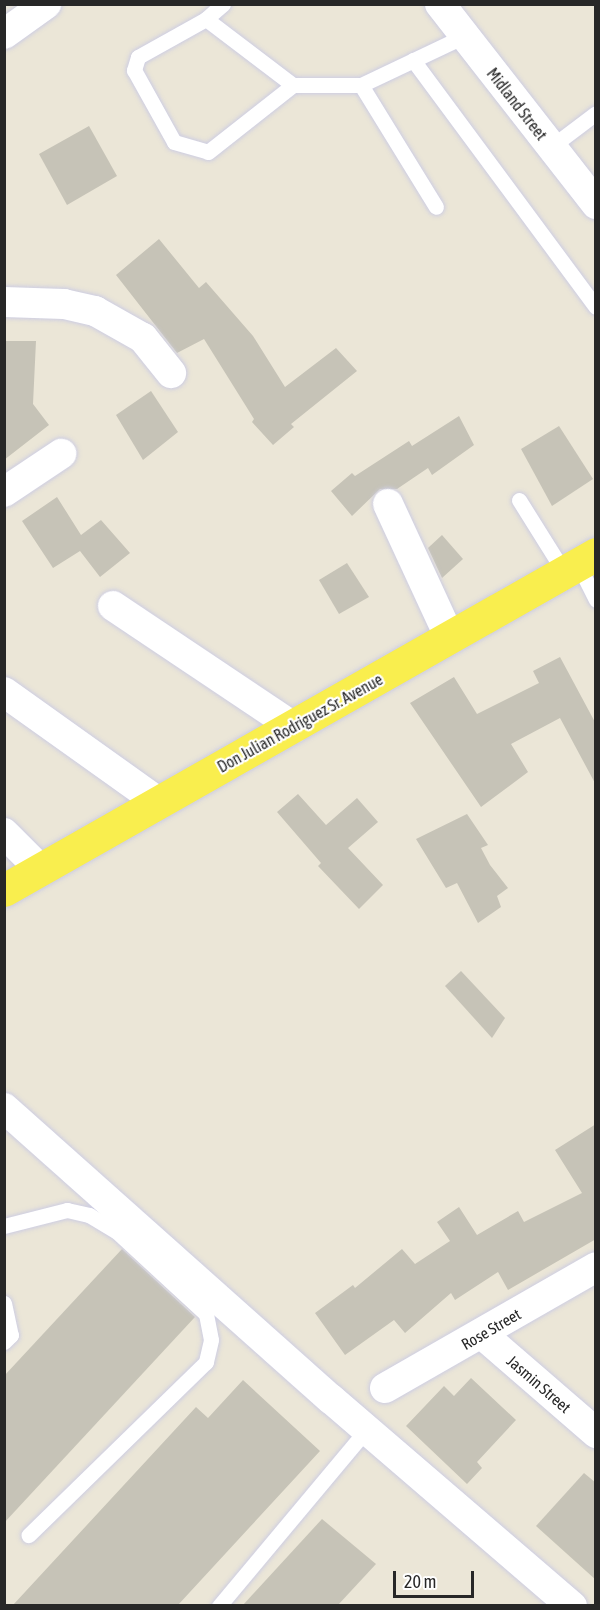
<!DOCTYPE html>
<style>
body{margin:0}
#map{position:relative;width:600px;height:1610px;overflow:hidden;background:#ebe6d7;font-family:"Asap Condensed",sans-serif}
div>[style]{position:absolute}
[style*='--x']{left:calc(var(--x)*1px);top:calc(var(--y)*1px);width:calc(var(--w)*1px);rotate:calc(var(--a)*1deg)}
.building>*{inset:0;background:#c6c3b7}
.roads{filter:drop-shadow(0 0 2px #cdcde2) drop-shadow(0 0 2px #cdcde2)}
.lane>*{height:15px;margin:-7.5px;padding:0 7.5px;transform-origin:7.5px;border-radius:7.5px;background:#fff}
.street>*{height:30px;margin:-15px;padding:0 15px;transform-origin:15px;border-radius:15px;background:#fff}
.primary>*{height:33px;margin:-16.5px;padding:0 16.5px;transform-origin:16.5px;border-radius:16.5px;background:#f9ee4e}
span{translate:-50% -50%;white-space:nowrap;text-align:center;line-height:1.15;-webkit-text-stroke:4.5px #fff;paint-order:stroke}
.street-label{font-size:16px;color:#272727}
.frame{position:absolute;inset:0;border:6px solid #272727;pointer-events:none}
.scale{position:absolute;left:393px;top:1571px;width:81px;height:27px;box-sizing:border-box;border:3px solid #272727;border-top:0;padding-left:8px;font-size:18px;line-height:21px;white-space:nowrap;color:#272727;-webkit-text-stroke:4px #fff;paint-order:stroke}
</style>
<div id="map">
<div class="building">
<div style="clip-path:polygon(89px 126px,117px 176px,67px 205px,39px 154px)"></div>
<div style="clip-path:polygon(159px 239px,199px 288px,206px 282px,253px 336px,285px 387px,336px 348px,357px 371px,291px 424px,294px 427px,273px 445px,252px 422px,254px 419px,204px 339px,177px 353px,116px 275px)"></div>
<div style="clip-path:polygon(4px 341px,36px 341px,33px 404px,49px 425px,4px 460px)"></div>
<div style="clip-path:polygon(151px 391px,178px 432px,143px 460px,116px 415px)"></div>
<div style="clip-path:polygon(459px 416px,474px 445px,432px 475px,428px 468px,397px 489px,380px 489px,352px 516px,331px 491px,352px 473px,355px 476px,409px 441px,412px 446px)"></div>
<div style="clip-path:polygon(559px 426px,593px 479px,552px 506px,521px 449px)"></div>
<div style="clip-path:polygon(57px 497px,81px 535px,101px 520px,130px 553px,100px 577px,80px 551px,53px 568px,22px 521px)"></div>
<div style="clip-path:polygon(442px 535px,463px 559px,442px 578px,428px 548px)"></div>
<div style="clip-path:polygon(347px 563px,369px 597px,339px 614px,319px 580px)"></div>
<div style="clip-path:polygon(560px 657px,596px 724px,596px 785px,560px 718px,511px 744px,528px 772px,481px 807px,410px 703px,454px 677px,477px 714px,539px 683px,533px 671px)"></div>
<div style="clip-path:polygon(298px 794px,326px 825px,357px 798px,378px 822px,348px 848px,383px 885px,359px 909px,318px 866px,321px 863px,277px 812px)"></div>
<div style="clip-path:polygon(467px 814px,488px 845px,481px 848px,490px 865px,508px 888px,497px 896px,501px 907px,478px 923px,457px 883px,446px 888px,416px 839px)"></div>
<div style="clip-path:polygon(461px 971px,505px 1018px,492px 1038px,445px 986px)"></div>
<div style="clip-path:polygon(596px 1124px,596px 1239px,508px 1290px,498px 1272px,455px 1300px,451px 1293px,405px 1333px,394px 1320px,345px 1355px,315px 1313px,353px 1285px,355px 1288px,402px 1249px,415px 1264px,450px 1241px,437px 1222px,459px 1207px,477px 1235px,518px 1211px,524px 1222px,582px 1193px,555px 1150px)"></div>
<div style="clip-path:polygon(122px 1249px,195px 1317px,4px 1523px,4px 1376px)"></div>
<div style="clip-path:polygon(471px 1378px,516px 1420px,477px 1462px,482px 1468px,467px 1484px,406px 1426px,444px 1386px,454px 1396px)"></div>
<div style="clip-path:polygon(243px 1380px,320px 1451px,178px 1605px,13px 1605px,196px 1407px,208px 1418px)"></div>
<div style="clip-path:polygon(584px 1473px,596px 1483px,596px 1580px,536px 1526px)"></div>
<div style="clip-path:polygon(322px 1519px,376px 1564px,338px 1605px,243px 1605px)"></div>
</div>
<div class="roads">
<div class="lane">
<div style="--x:223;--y:4;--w:23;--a:139"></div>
<div style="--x:206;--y:19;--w:109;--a:37.2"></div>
<div style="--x:293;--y:85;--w:68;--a:0"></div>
<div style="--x:361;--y:85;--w:114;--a:-25.4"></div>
<div style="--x:206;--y:19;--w:78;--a:150.8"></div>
<div style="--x:138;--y:57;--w:14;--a:107"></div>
<div style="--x:134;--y:70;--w:82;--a:60.9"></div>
<div style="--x:174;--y:142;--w:35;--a:16"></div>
<div style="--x:208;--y:152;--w:108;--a:-38.2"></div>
<div style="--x:413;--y:60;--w:307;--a:53.5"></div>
<div style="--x:361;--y:85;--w:143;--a:58.4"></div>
<div style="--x:551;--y:147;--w:56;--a:-37.1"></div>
<div style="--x:519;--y:500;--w:85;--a:58"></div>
<div style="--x:578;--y:564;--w:40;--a:63.4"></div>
<div style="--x:4;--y:1226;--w:65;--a:-14.3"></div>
<div style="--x:67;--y:1210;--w:23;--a:13"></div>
<div style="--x:89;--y:1215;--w:31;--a:31"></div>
<div style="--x:116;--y:1231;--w:122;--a:42.7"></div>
<div style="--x:206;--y:1314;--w:26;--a:79"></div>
<div style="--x:211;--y:1340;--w:23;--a:103"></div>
<div style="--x:206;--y:1362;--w:248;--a:135.7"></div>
<div style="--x:4;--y:1303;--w:33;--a:78"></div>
<div style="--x:11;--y:1335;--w:10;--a:135"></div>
<div style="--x:219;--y:1606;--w:231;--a:-50.1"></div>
</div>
<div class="street">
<div style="--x:440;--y:4;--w:254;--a:52"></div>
<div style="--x:4;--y:34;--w:52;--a:-35.5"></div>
<div style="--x:4;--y:302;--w:60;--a:1.9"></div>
<div style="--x:64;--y:304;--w:32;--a:13"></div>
<div style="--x:95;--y:311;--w:55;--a:29.4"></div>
<div style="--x:143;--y:338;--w:45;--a:51.3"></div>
<div style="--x:4;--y:492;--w:69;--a:-33.7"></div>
<div style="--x:388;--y:504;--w:148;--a:65.2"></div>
<div style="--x:113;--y:606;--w:218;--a:33.8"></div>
<div style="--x:4;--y:692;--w:189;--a:35.5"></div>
<div style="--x:4;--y:833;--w:51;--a:45"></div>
<div style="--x:4;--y:1108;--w:438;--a:41.7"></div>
<div style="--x:331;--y:1399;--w:318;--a:40.7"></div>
<div style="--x:483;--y:1335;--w:150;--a:40.9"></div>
<div style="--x:385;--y:1388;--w:243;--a:-29.8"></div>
</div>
<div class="primary">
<div style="--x:4;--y:890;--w:681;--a:-29.58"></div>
</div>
</div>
<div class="street-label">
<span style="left:517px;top:104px;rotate:52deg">Midland Street</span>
<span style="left:300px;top:723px;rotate:-29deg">Don Julian Rodriguez Sr. Avenue</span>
<span style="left:491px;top:1329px;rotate:-30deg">Rose Street</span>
<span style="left:539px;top:1384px;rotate:41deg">Jasmin Street</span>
</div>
<div class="frame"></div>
<div class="scale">20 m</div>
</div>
